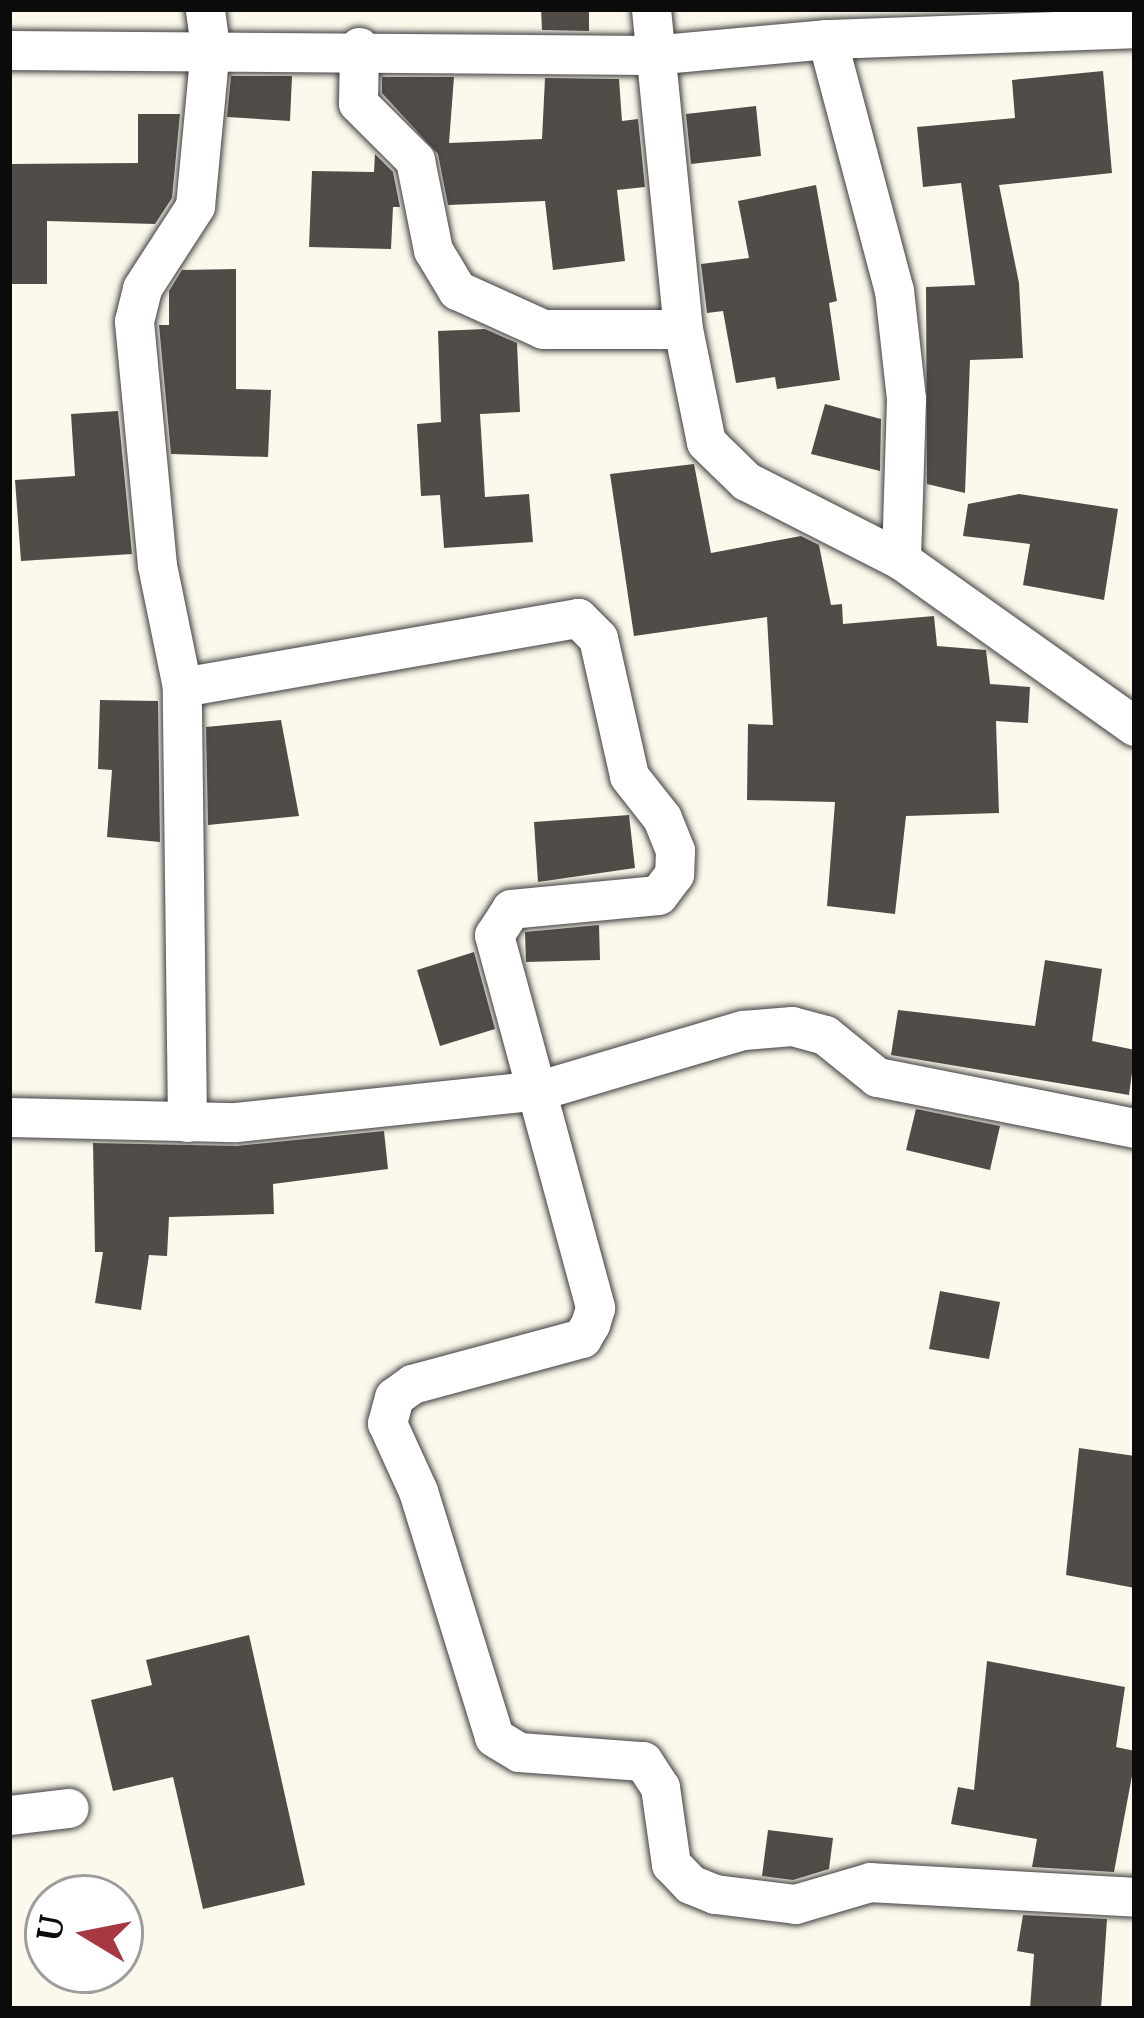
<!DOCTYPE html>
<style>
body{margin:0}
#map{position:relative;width:1144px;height:2018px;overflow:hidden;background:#fcf8ec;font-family:Merriweather,serif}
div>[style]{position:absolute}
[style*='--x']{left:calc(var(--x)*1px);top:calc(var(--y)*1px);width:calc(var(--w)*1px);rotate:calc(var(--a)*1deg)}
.building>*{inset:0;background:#524c49}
.roads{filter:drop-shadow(0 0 3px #3e3e3e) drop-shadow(0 0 3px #3e3e3e)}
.street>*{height:39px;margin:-19.5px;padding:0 19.5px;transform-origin:19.5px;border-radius:19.5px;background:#fff}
span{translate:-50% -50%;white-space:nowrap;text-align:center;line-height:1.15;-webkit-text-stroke:12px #fff;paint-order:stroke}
.frame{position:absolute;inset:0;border:12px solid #0b0b0b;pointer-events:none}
.north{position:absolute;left:24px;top:1874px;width:120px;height:120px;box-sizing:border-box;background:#fff;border:3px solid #9d9d9d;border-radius:50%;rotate:280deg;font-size:33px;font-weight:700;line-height:48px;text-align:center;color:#0b0b0b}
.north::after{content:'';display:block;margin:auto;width:42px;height:54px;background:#a73741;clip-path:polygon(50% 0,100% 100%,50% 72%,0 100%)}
</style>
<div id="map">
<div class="building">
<div style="clip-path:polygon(541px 9px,589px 9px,589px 31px,542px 30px)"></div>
<div style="clip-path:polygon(1103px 71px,1112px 173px,999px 185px,1019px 283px,1023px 358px,970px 360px,965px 493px,927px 484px,926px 287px,975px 285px,961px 183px,923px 187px,917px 127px,1015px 118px,1012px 80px)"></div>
<div style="clip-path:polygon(231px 76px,292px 76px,290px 121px,227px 117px)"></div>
<div style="clip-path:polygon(382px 77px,454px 77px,449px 143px,542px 139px,545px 78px,619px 79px,622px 121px,638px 119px,645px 187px,617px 190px,625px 261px,553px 270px,545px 201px,448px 205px,438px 154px,382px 93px)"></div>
<div style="clip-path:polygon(756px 106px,761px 156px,691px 164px,686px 114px)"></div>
<div style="clip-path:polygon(138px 114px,180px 114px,172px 198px,155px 224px,47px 221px,47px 284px,9px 284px,9px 164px,138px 163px)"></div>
<div style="clip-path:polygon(375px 154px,393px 172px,400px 207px,393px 207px,391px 249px,309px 247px,312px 171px,374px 172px)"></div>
<div style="clip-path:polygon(816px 185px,837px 301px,829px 303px,840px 380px,777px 389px,775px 377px,736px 383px,723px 311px,707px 313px,701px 264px,749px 258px,738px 201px)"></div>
<div style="clip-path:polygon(236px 269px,236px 389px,271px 390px,268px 457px,171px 454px,159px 325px,169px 325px,169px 291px,182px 270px)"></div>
<div style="clip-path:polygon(485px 329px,517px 343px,520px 412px,480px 414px,485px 497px,529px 494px,533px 542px,444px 548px,440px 495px,421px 496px,417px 424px,441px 422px,438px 331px)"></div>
<div style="clip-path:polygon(825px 404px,881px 419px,880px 471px,811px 454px)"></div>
<div style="clip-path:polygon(118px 411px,132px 554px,21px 561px,15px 480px,75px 476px,71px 414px)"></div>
<div style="clip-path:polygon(694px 464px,711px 553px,801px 536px,819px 545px,831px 605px,842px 604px,843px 624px,934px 616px,937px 646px,986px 650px,990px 684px,1030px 687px,1028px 723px,996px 721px,999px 813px,906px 816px,895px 914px,827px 906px,835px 802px,747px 800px,748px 724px,773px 725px,767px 617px,634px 636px,610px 474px)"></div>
<div style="clip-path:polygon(1019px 494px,1118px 509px,1104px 600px,1023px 585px,1030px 544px,963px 536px,968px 504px)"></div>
<div style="clip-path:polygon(100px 700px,158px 701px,160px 842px,107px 837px,112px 770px,98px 769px)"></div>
<div style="clip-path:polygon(281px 720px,299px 816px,208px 825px,206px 727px)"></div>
<div style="clip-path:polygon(629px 815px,635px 868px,538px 882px,534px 822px)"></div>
<div style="clip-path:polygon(599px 925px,600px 960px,526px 962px,525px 932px)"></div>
<div style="clip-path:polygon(474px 952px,495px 1029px,440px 1046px,417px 970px)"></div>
<div style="clip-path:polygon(1045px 960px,1102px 969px,1092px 1041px,1135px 1050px,1129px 1095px,891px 1055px,898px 1010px,1035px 1026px)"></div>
<div style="clip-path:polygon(916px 1109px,1000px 1126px,990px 1170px,906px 1150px)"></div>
<div style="clip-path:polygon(384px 1131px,388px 1169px,273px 1184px,274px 1214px,169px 1217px,167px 1256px,149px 1255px,141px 1310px,95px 1303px,103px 1252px,95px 1252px,93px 1143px,236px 1146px)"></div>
<div style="clip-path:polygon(940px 1291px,1000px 1302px,989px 1359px,929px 1349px)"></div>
<div style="clip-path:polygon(1079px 1448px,1135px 1456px,1135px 1588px,1066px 1575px)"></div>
<div style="clip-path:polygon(249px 1635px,305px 1885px,203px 1909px,173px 1777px,113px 1791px,91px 1700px,152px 1685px,146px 1660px)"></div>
<div style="clip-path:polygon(987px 1661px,1125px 1687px,1116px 1747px,1135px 1751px,1135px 1760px,1114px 1872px,1032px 1867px,1037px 1839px,951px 1824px,958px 1787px,974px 1790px)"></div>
<div style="clip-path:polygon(768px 1830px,833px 1838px,829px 1869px,793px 1880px,762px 1876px)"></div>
<div style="clip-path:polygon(1023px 1915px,1107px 1919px,1101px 2009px,1030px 2009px,1034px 1954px,1017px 1951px)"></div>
</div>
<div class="roads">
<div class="street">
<div style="--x:651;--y:9;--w:322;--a:84.3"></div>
<div style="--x:683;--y:329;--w:115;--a:78.5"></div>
<div style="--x:706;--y:442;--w:56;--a:44.3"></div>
<div style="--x:746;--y:481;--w:174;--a:27"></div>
<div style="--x:901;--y:560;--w:287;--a:35.4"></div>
<div style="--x:827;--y:39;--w:260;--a:75.1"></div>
<div style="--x:894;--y:290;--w:110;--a:83.7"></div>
<div style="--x:906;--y:399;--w:161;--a:91.8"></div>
<div style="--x:359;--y:47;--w:56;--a:91"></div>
<div style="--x:358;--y:103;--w:81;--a:45"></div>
<div style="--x:415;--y:160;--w:92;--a:78.7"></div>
<div style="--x:433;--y:250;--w:47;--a:59"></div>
<div style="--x:457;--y:290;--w:94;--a:24.4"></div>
<div style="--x:543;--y:329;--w:140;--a:0"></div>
<div style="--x:9;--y:50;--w:642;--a:0.45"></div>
<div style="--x:651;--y:55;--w:177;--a:-5.2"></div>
<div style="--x:827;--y:39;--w:308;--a:-2"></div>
<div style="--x:182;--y:687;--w:402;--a:-9.9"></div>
<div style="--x:578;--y:618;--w:28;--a:45"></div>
<div style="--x:598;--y:638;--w:141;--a:77.3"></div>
<div style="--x:629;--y:776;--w:53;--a:51.8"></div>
<div style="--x:662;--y:818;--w:35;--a:68"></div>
<div style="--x:675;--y:850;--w:24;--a:92"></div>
<div style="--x:674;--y:874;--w:26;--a:127"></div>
<div style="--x:658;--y:895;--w:148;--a:174.6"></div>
<div style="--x:511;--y:909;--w:31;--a:123"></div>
<div style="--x:494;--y:935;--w:386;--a:74.8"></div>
<div style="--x:595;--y:1308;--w:17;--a:107"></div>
<div style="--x:590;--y:1324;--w:16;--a:120"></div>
<div style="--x:582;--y:1338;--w:176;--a:164.9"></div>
<div style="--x:412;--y:1384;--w:22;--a:144"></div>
<div style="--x:394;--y:1397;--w:27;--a:105"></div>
<div style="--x:387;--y:1423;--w:75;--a:65.5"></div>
<div style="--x:418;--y:1491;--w:257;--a:72.8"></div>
<div style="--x:494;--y:1737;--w:29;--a:31"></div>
<div style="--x:519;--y:1752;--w:124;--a:4.2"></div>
<div style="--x:643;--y:1761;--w:31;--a:57"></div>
<div style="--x:660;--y:1787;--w:78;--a:81.9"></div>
<div style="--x:671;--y:1864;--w:28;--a:46"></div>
<div style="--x:690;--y:1884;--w:27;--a:22"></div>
<div style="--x:715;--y:1894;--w:81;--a:7.1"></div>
<div style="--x:795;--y:1904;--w:78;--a:-16.3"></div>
<div style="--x:870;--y:1882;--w:265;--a:3.2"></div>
<div style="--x:9;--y:1117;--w:227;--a:1.3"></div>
<div style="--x:236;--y:1122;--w:306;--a:-6"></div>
<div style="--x:540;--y:1090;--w:212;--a:-16.5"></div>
<div style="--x:743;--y:1030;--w:49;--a:-4.7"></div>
<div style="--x:792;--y:1026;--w:34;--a:15"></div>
<div style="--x:825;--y:1035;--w:67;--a:38.9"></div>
<div style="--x:877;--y:1077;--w:263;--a:11.2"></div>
<div style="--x:187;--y:1122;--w:435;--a:-90.7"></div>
<div style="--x:182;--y:687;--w:125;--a:-101.6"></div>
<div style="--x:157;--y:565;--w:245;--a:-95.4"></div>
<div style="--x:134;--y:321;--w:34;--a:-76"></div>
<div style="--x:142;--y:288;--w:98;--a:-57.1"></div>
<div style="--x:195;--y:206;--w:161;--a:-84.6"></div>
<div style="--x:210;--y:46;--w:37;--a:-98"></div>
<div style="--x:9;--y:1815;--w:60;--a:-6.7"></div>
</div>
</div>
<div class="frame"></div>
<div class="north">U</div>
</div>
